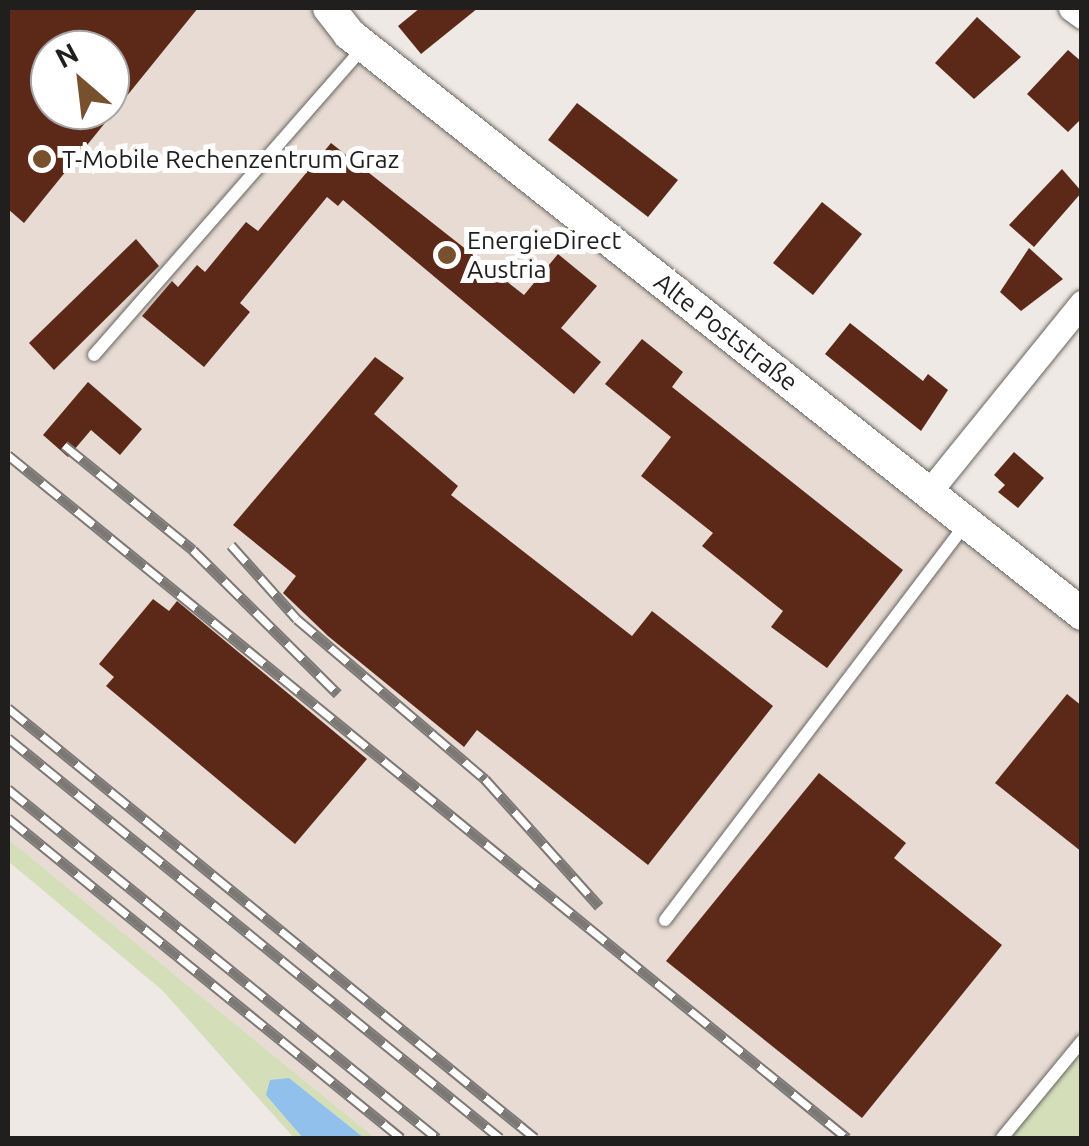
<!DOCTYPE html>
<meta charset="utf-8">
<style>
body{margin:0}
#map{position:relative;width:1089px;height:1146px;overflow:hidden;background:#eee9e5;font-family:Ubuntu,sans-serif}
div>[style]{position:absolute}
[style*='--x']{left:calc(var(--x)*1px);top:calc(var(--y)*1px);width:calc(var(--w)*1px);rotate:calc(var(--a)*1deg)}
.built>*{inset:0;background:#e7dbd3}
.green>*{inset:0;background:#d4dfba}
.water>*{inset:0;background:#91c0ec}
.building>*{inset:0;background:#5c2918}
.roads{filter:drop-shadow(0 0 2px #686460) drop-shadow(0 0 2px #686460)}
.service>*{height:12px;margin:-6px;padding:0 6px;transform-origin:6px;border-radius:6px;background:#fff}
.minor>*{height:25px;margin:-12.5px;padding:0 12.5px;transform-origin:12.5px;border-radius:12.5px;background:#fff}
.tertiary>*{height:32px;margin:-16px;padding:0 16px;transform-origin:16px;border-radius:16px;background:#fff}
.rail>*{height:11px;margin-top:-5.5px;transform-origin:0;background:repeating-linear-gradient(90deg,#fff 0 22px,#7b7876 0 44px);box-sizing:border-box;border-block:2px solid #7b7876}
.dots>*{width:28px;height:28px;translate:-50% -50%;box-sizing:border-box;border:5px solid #fff;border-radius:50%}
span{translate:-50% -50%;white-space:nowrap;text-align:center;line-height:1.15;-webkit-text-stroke:10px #fff;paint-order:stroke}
.poi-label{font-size:25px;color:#211f1e}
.left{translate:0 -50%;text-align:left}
.street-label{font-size:25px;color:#211f1e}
.frame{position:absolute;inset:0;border:10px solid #211f1e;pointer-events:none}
.north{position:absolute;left:30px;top:30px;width:100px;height:100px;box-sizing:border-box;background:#fff;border:2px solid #a6a5a5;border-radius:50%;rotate:332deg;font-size:28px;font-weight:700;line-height:40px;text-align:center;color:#211f1e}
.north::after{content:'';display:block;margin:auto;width:35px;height:45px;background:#77512d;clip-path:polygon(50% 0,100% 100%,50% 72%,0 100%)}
</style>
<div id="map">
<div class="built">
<div style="clip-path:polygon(evenodd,8px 8px,329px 8px,1081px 614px,1081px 1041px,1002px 1138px,375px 1138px,8px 839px,8px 8px,50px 50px,110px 50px,110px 110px,50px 110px,50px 50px)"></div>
</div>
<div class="green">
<div style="clip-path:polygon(8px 839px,375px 1138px,294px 1138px,162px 990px,8px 861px)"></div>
<div style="clip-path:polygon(1081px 1041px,1081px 1138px,1002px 1138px)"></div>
</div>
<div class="water">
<div style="clip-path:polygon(289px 1078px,364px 1138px,303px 1138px,266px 1095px,270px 1080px)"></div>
</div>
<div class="building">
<div style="clip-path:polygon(evenodd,8px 8px,198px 8px,24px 223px,8px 209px,8px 8px,50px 50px,110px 50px,110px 110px,50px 110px,50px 50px)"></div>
<div style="clip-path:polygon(420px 8px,478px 8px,421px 54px,398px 26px)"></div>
<div style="clip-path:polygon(977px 17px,1021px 57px,974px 99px,935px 63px)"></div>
<div style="clip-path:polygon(1068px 50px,1082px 62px,1082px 118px,1068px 132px,1027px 94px)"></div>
<div style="clip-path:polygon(577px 103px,678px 180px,648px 217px,548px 140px)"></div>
<div style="clip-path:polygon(331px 143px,524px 295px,558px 254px,597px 286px,561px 328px,601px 362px,574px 394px,343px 200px,338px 206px,327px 197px,240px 303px,250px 312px,204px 367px,142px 316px,172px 281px,178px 287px,197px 265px,205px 272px,246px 222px,258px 231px)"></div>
<div style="clip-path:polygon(1062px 169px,1082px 192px,1034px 247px,1009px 225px)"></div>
<div style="clip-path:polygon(822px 202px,862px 234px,813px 295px,773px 263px)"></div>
<div style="clip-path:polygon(136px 239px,159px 266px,54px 370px,29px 343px)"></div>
<div style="clip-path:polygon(1029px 248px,1063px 279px,1021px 311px,1000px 292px)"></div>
<div style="clip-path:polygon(850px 323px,923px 381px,928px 374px,948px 390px,921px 431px,825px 354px)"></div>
<div style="clip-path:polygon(642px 339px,683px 372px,672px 387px,903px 570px,827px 668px,771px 627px,783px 611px,702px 546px,713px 533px,641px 476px,671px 437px,605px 384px)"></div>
<div style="clip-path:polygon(375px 357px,404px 378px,374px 414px,458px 486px,451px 495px,632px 636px,652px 611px,773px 706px,648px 865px,477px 730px,464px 747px,328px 636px,283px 593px,296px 576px,233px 525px)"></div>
<div style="clip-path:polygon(88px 382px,142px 429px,120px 455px,91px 430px,68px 457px,43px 435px)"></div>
<div style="clip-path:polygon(1014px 452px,1044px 478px,1018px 508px,998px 492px,1005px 485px,994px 475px)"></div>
<div style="clip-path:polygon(153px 599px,169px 611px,177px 601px,367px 759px,295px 844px,106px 686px,114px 677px,99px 664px)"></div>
<div style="clip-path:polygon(1067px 694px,1082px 706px,1082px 852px,995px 783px)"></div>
<div style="clip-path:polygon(819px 773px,906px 843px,894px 858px,1002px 945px,862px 1118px,666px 961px)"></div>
</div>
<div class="roads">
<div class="service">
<div style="--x:94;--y:355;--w:408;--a:-48.8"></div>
<div style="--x:665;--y:920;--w:497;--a:-52.8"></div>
<div style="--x:1002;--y:1138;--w:126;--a:-50.5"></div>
</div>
<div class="minor">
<div style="--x:1071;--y:8;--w:14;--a:36"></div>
<div style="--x:928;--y:493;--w:245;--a:-51"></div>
</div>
<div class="tertiary">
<div style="--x:329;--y:8;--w:33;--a:52"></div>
<div style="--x:349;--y:34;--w:935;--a:38.35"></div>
</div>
</div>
<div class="rail">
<div style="--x:64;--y:445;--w:166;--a:39.1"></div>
<div style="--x:193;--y:550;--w:204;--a:44.8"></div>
<div style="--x:8;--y:455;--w:1082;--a:39.15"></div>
<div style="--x:231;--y:545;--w:99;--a:48.3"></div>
<div style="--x:297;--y:619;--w:247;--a:40.4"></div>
<div style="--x:485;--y:779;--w:171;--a:48.1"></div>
<div style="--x:8;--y:708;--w:680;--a:39.21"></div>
<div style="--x:8;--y:738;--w:634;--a:39.11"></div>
<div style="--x:8;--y:789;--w:553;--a:39.13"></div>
<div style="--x:8;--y:818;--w:507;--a:39.15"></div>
</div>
<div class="dots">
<div style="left:42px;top:159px;background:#77512d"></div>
<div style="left:447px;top:255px;background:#77512d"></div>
</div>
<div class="poi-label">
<span class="left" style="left:62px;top:159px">T-Mobile Rechenzentrum Graz</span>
<span class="left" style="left:467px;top:255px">EnergieDirect<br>Austria</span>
</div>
<div class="street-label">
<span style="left:726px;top:332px;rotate:38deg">Alte Poststraße</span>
</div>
<div class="frame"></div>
<div class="north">N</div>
</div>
